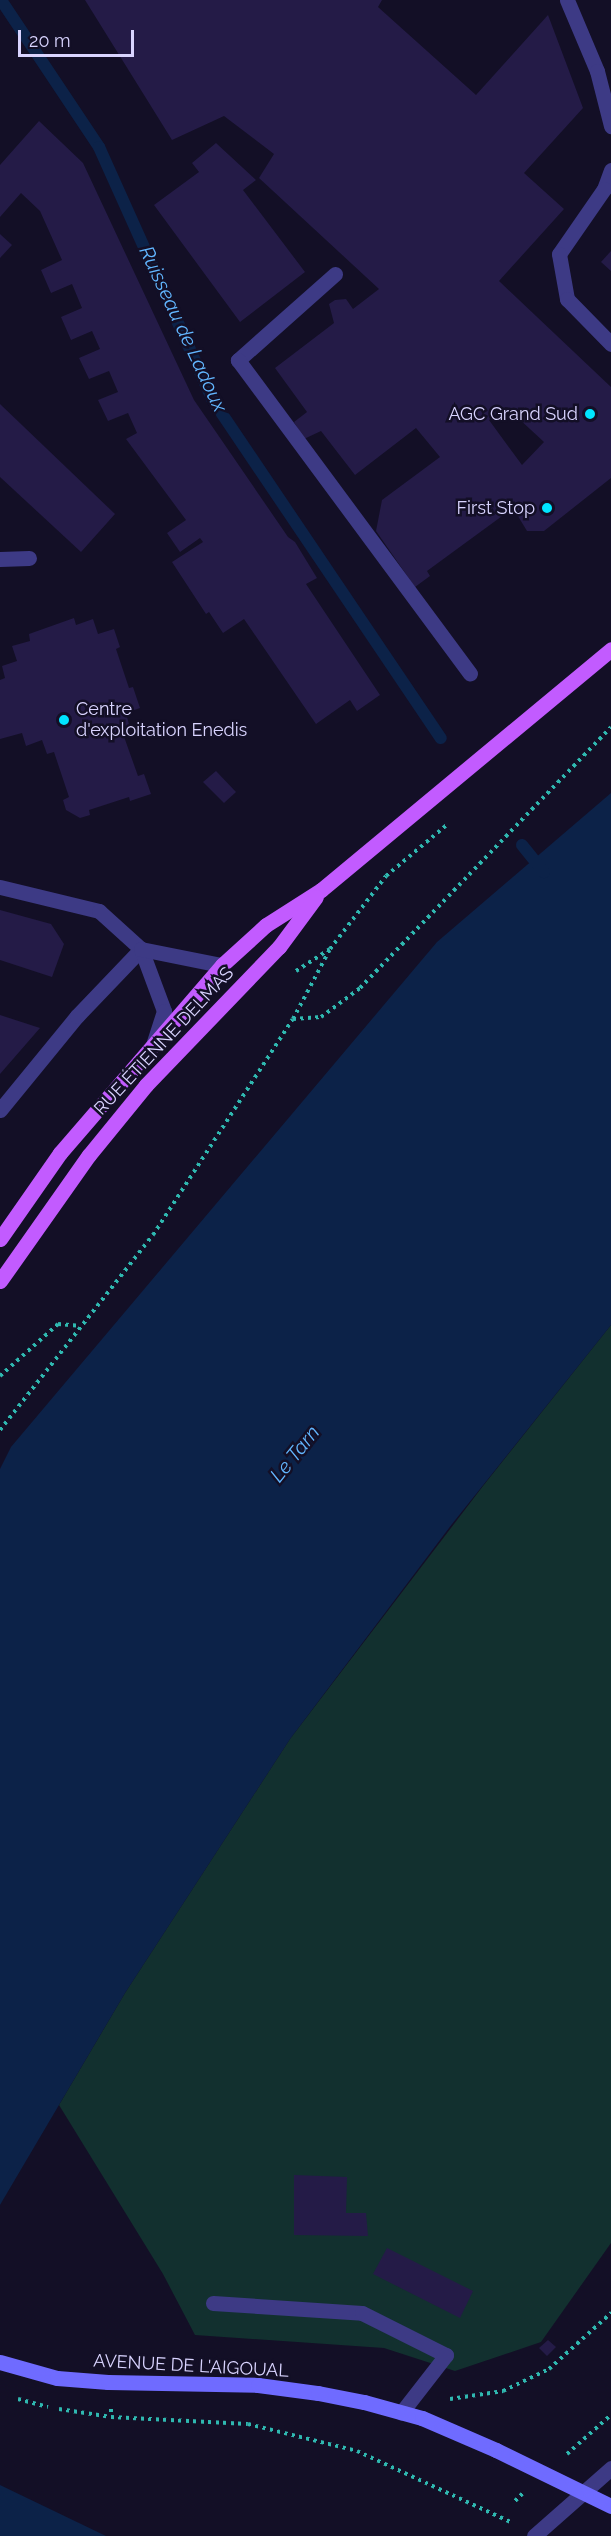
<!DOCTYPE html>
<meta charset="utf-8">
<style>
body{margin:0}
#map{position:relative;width:611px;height:2536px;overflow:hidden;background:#130f26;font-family:Raleway,sans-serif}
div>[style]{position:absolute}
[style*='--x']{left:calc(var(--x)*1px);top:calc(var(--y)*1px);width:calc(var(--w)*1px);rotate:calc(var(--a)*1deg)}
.green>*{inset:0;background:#12302f}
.water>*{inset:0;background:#0c2248}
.stream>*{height:12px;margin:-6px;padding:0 6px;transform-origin:6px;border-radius:6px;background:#0c2248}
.building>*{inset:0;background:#241b47}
.path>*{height:4px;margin-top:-2px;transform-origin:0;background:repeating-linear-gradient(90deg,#2fb8b0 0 3px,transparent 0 7.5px)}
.lane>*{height:15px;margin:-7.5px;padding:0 7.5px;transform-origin:7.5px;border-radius:7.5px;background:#3d3a85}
.street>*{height:15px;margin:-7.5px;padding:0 7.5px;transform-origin:7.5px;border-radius:7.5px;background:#3d3a85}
.secondary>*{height:15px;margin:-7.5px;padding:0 7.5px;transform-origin:7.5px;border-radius:7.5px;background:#6f6bff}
.primary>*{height:15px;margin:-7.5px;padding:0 7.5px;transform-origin:7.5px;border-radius:7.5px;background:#c25bff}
.secondary-bridge>*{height:15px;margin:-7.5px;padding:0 7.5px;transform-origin:7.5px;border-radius:7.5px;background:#6f6bff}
.dots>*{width:16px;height:16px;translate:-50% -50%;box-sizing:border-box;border:3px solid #130f26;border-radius:50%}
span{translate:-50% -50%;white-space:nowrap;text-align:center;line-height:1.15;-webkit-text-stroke:5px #130f26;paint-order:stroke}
.poi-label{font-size:18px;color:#d9d4ff}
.right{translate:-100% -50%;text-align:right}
.left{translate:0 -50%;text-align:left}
.street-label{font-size:18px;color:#d9d4ff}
.water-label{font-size:20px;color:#62b6ff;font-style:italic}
.scale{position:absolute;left:18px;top:30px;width:116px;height:27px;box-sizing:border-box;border:3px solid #d9d4ff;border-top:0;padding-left:8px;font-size:18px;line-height:21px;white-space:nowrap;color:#d9d4ff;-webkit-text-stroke:4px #130f26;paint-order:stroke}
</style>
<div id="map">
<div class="green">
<div style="clip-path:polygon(611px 1325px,611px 2243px,541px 2342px,455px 2371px,384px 2348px,195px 2335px,163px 2274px,59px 2105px,125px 1993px,290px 1739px,483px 1486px)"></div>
</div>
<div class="water">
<div style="clip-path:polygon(611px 793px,611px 1325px,452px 1524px,290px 1739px,125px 1993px,0 2205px,0 1469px,11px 1447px,437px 942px)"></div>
<div style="clip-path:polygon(0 2485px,106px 2536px,0 2536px)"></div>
</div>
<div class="stream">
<div style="--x:1;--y:0;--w:177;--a:56.3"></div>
<div style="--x:99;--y:147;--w:276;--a:65.8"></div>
<div style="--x:212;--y:399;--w:409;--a:56"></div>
<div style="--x:522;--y:845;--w:35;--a:51"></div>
</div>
<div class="building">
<div style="clip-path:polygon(evenodd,85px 0,382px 0,378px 7px,476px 95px,548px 15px,583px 108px,524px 173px,564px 209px,499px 281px,611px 387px,611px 478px,544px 531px,527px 531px,513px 508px,427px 571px,430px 576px,415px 587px,376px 531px,382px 500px,440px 457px,416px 428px,355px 475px,321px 431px,304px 439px,294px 422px,307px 412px,275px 368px,334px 323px,329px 304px,335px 300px,346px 299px,353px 309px,379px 289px,259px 178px,274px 154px,224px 116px,172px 140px,85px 0,506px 407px,544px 442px,522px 465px,489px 420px,506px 407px)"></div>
<div style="clip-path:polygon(39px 121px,83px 163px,194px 400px,288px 537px,295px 542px,317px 578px,306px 584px,380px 695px,357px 711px,350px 700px,316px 724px,244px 619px,223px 633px,209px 612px,206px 614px,172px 562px,203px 542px,200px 538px,180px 552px,167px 533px,186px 520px,126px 439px,137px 433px,128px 413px,108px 421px,98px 400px,118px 392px,109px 371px,89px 379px,79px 358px,100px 349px,92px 331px,71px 340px,61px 317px,82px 308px,72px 284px,51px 293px,41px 270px,62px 260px,40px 211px,21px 193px,0 217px,0 165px)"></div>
<div style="clip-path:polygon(216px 143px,256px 180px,243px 190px,305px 272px,240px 322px,154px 205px,199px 172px,192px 163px)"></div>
<div style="clip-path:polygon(0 234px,12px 245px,0 258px)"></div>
<div style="clip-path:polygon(611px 251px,611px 271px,601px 262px)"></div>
<div style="clip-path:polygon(0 404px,115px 514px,81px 552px,0 477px)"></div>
<div style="clip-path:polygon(74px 618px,76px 625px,93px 619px,98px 634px,114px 629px,120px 647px,116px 649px,129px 688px,133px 687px,140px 708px,126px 713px,130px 728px,122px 731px,138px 776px,144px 774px,151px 794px,130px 801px,129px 797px,89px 810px,90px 815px,80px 818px,66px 810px,63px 800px,69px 797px,54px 752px,47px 754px,42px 740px,26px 746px,22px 733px,0 739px,0 680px,5px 678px,2px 666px,17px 661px,12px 646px,30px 641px,29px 634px)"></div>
<div style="clip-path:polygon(216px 771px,236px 792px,224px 803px,203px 782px)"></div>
<div style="clip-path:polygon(0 910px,51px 924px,64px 944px,52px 977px,0 960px)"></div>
<div style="clip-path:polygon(0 1015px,40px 1028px,0 1074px)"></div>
<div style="clip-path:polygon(294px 2175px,347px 2177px,346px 2213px,366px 2213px,368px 2236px,294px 2235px)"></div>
<div style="clip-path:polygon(387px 2248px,473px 2291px,460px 2318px,373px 2274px)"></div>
<div style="clip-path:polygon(548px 2340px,556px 2347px,547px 2356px,539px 2348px)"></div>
</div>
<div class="path">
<div style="--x:296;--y:971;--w:40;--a:-32.9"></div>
<div style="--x:293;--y:1019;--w:79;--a:-62.1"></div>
<div style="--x:330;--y:949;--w:92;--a:-52.5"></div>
<div style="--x:386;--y:876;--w:82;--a:-40.1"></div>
<div style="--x:0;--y:1376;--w:78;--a:-41.9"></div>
<div style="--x:58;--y:1324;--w:21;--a:5"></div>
<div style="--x:0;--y:1430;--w:248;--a:-51.9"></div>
<div style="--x:153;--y:1235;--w:257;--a:-57.1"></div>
<div style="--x:293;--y:1019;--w:28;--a:-4"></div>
<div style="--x:321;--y:1017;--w:49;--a:-36.6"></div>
<div style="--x:360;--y:988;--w:362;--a:-46.1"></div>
<div style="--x:18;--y:2399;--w:31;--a:15"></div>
<div style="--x:450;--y:2399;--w:54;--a:-8.6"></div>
<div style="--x:503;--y:2391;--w:51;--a:-25.6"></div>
<div style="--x:549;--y:2369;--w:84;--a:-42.1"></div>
<div style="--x:59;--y:2409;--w:53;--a:8.7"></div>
<div style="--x:111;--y:2409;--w:8;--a:90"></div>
<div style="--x:111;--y:2417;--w:137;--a:2.9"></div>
<div style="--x:248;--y:2424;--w:112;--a:13.9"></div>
<div style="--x:357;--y:2451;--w:170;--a:24.8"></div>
<div style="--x:567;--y:2454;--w:59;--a:-41.6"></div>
<div style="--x:515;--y:2501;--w:11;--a:-45"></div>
</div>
<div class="lane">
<div style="--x:335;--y:274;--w:130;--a:138.4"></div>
<div style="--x:238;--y:360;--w:390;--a:53.5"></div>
<div style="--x:0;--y:559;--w:29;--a:-2"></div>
<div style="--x:0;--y:1110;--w:122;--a:-50.7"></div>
<div style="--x:77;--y:1016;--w:93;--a:-46.3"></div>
<div style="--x:213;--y:2303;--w:149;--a:3.8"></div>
<div style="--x:362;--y:2313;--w:94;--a:26.6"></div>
<div style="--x:446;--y:2355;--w:73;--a:127.8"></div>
<div style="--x:534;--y:2536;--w:103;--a:-41.4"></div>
</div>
<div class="street">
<div style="--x:567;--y:0;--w:77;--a:67.1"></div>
<div style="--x:597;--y:71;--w:57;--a:75.7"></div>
<div style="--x:611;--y:170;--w:20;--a:110"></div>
<div style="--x:604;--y:189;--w:79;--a:124.7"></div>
<div style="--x:559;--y:254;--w:46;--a:79.9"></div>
<div style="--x:567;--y:299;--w:63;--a:45.6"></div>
<div style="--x:0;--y:887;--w:102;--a:13.6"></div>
<div style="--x:99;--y:911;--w:57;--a:42.1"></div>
<div style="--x:141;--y:949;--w:66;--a:69.6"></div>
<div style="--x:164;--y:1011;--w:36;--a:108"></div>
<div style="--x:141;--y:949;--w:82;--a:11.3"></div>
</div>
<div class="secondary">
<div style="--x:0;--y:2362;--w:59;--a:15.7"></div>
<div style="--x:57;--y:2378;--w:51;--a:4.5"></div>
<div style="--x:108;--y:2382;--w:150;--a:1.1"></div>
<div style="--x:258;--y:2385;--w:61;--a:7.6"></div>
<div style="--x:318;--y:2393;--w:47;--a:11.1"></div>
<div style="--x:364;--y:2402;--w:60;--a:15.4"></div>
<div style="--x:422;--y:2418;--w:81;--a:23.4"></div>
</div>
<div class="primary">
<div style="--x:0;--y:1239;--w:105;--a:-55.1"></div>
<div style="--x:60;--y:1153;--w:248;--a:-49.2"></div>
<div style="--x:222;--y:965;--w:59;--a:-42.3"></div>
<div style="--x:266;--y:925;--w:65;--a:-32.5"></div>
<div style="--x:321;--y:890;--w:377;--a:-39.7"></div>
<div style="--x:0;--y:1281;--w:154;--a:-54.8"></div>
<div style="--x:89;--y:1155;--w:90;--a:-50.8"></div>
<div style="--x:146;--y:1085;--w:192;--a:-46.1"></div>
<div style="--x:279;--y:947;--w:62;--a:-53.5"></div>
</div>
<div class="secondary-bridge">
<div style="--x:496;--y:2450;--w:128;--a:26"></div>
</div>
<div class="dots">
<div style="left:590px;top:414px;background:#00e5ff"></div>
<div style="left:547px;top:508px;background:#00e5ff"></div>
<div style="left:64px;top:720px;background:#00e5ff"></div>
</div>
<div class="poi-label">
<span class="right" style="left:578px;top:414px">AGC Grand Sud</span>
<span class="right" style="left:535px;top:508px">First Stop</span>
<span class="left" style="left:76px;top:720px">Centre<br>d'exploitation Enedis</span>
</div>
<div class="street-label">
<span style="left:164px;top:1041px;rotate:-47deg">RUE ÉTIENNE DELMAS</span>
<span style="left:191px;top:2366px;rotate:3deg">AVENUE DE L'AIGOUAL</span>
</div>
<div class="water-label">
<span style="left:183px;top:329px;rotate:65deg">Ruisseau de Ladoux</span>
<span style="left:295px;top:1454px;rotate:-51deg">Le Tarn</span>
</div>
<div class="scale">20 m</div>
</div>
